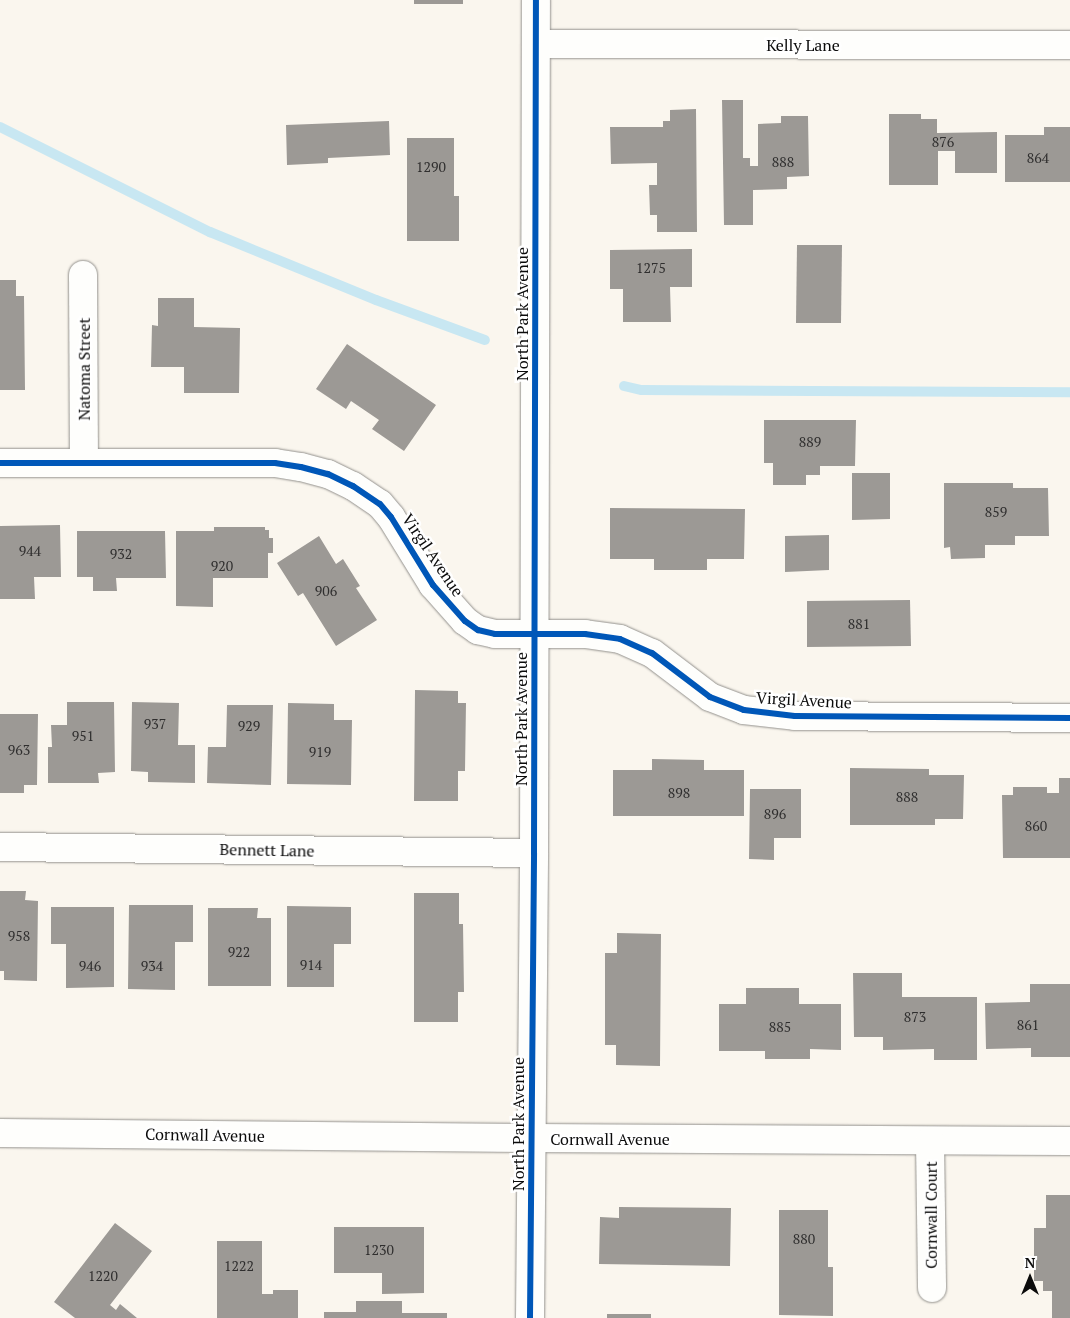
<!DOCTYPE html>
<style>
body{margin:0}
#map{position:relative;width:1070px;height:1318px;overflow:hidden;background:#faf6ee;font-family:"PT Serif",serif}
div>[style]{position:absolute}
[style*='--x']{left:calc(var(--x)*1px);top:calc(var(--y)*1px);width:calc(var(--w)*1px);rotate:calc(var(--a)*1deg)}
.stream>*{height:10px;margin:-5px;padding:0 5px;transform-origin:5px;border-radius:5px;background:#c8e7f2}
.building>*{inset:0;background:#9c9995}
.roads{filter:drop-shadow(0 0 1px #93918d) drop-shadow(0 0 1px #93918d)}
.minor>*{height:28px;margin:-14px;padding:0 14px;transform-origin:14px;border-radius:14px;background:#fefefc}
.tertiary>*{height:28px;margin:-14px;padding:0 14px;transform-origin:14px;border-radius:14px;background:#fefefc}
.cycleway>*{height:6px;margin:-3px;padding:0 3px;transform-origin:3px;border-radius:3px;background:#0057b8}
span{translate:-50% -50%;white-space:nowrap;text-align:center;line-height:1.15;-webkit-text-stroke:5px #fff;paint-order:stroke}
.number-label{font-size:14px;color:#2f2e2e}
.number-label span{-webkit-text-stroke-width:0}
.street-label{font-size:16px;color:#0b0b0b}
.north{position:absolute;left:1005px;top:1253px;width:50px;height:50px;-webkit-text-stroke:4px #fff;paint-order:stroke;rotate:0deg;font-size:14px;font-weight:700;line-height:20px;text-align:center;color:#0b0b0b}
.north::after{content:'';display:block;margin:auto;width:18px;height:22px;background:#0b0b0b;clip-path:polygon(50% 0,100% 100%,50% 72%,0 100%)}
</style>
<div id="map">
<div class="stream">
<div style="--x:0;--y:127;--w:235;--a:26.6"></div>
<div style="--x:210;--y:232;--w:179;--a:22.3"></div>
<div style="--x:376;--y:300;--w:116;--a:20.2"></div>
<div style="--x:624;--y:386;--w:18;--a:13"></div>
<div style="--x:642;--y:390;--w:428;--a:0.3"></div>
</div>
<div class="building">
<div style="clip-path:polygon(414px 0,463px 0,463px 4px,414px 4px)"></div>
<div style="clip-path:polygon(722px 100px,743px 100px,743px 158px,750px 158px,750px 166px,758px 166px,758px 124px,781px 123px,781px 116px,808px 116px,809px 176px,787px 177px,787px 189px,753px 190px,753px 225px,724px 225px)"></div>
<div style="clip-path:polygon(696px 109px,697px 232px,657px 232px,657px 215px,650px 215px,649px 185px,657px 185px,657px 163px,611px 164px,610px 127px,663px 127px,663px 121px,670px 121px,670px 110px)"></div>
<div style="clip-path:polygon(889px 114px,921px 114px,921px 119px,937px 119px,937px 133px,997px 132px,997px 173px,955px 173px,955px 151px,938px 151px,938px 185px,889px 185px)"></div>
<div style="clip-path:polygon(389px 121px,390px 155px,328px 158px,328px 163px,287px 165px,286px 125px)"></div>
<div style="clip-path:polygon(1044px 127px,1070px 127px,1070px 182px,1005px 182px,1005px 135px,1044px 135px)"></div>
<div style="clip-path:polygon(407px 138px,454px 138px,454px 196px,459px 196px,459px 241px,407px 241px)"></div>
<div style="clip-path:polygon(797px 245px,842px 245px,841px 323px,796px 323px)"></div>
<div style="clip-path:polygon(692px 249px,692px 287px,670px 287px,671px 322px,623px 322px,623px 289px,610px 289px,610px 250px)"></div>
<div style="clip-path:polygon(0 280px,16px 280px,16px 296px,24px 296px,25px 390px,0 390px)"></div>
<div style="clip-path:polygon(158px 298px,194px 298px,194px 327px,240px 328px,239px 393px,184px 393px,184px 367px,151px 367px,152px 325px,158px 326px)"></div>
<div style="clip-path:polygon(347px 344px,436px 405px,404px 451px,372px 429px,379px 420px,351px 401px,346px 409px,316px 389px)"></div>
<div style="clip-path:polygon(764px 420px,856px 420px,855px 466px,820px 466px,820px 475px,806px 475px,806px 485px,773px 485px,773px 463px,764px 463px)"></div>
<div style="clip-path:polygon(852px 473px,890px 473px,890px 519px,852px 520px)"></div>
<div style="clip-path:polygon(944px 483px,1013px 483px,1013px 488px,1048px 488px,1049px 536px,1015px 536px,1015px 545px,985px 545px,985px 558px,951px 559px,950px 547px,944px 548px)"></div>
<div style="clip-path:polygon(610px 508px,745px 509px,744px 559px,707px 559px,707px 570px,654px 570px,654px 559px,610px 559px)"></div>
<div style="clip-path:polygon(60px 525px,61px 577px,34px 577px,35px 599px,0 599px,0 526px)"></div>
<div style="clip-path:polygon(214px 527px,265px 527px,265px 530px,269px 530px,269px 538px,273px 538px,273px 553px,268px 553px,268px 578px,213px 578px,213px 607px,176px 606px,176px 531px,214px 531px)"></div>
<div style="clip-path:polygon(77px 531px,165px 531px,166px 578px,116px 578px,117px 591px,93px 591px,93px 577px,77px 577px)"></div>
<div style="clip-path:polygon(829px 535px,829px 570px,785px 572px,785px 536px)"></div>
<div style="clip-path:polygon(319px 536px,336px 564px,343px 559px,360px 586px,356px 588px,377px 620px,336px 646px,303px 593px,298px 596px,277px 563px)"></div>
<div style="clip-path:polygon(910px 600px,911px 646px,807px 647px,807px 601px)"></div>
<div style="clip-path:polygon(415px 690px,458px 691px,458px 703px,466px 703px,465px 771px,458px 771px,458px 801px,414px 801px)"></div>
<div style="clip-path:polygon(67px 702px,114px 702px,115px 772px,98px 773px,99px 783px,48px 783px,48px 747px,52px 747px,51px 725px,67px 725px)"></div>
<div style="clip-path:polygon(132px 702px,179px 703px,178px 745px,195px 745px,195px 783px,148px 782px,148px 772px,131px 771px)"></div>
<div style="clip-path:polygon(288px 703px,334px 704px,334px 720px,352px 720px,351px 785px,287px 784px)"></div>
<div style="clip-path:polygon(227px 705px,273px 705px,271px 785px,207px 783px,208px 747px,226px 747px)"></div>
<div style="clip-path:polygon(0 714px,38px 714px,37px 785px,24px 785px,24px 793px,0 793px)"></div>
<div style="clip-path:polygon(652px 759px,704px 760px,704px 770px,744px 770px,744px 816px,613px 816px,613px 770px,652px 770px)"></div>
<div style="clip-path:polygon(850px 768px,929px 769px,929px 775px,964px 775px,963px 819px,935px 819px,935px 825px,850px 825px)"></div>
<div style="clip-path:polygon(1059px 778px,1070px 778px,1070px 858px,1003px 858px,1002px 795px,1013px 795px,1013px 787px,1047px 787px,1047px 793px,1059px 793px)"></div>
<div style="clip-path:polygon(750px 789px,801px 789px,801px 838px,774px 838px,774px 860px,749px 859px)"></div>
<div style="clip-path:polygon(0 891px,26px 891px,25px 900px,38px 901px,37px 981px,4px 980px,4px 971px,0 971px)"></div>
<div style="clip-path:polygon(414px 893px,459px 893px,459px 924px,463px 924px,464px 992px,458px 992px,458px 1022px,414px 1022px)"></div>
<div style="clip-path:polygon(129px 905px,193px 905px,193px 942px,175px 942px,175px 990px,128px 989px)"></div>
<div style="clip-path:polygon(287px 906px,351px 907px,351px 944px,334px 944px,334px 987px,287px 987px)"></div>
<div style="clip-path:polygon(51px 907px,114px 907px,114px 987px,66px 988px,66px 944px,51px 944px)"></div>
<div style="clip-path:polygon(208px 908px,258px 908px,257px 918px,271px 918px,271px 986px,208px 986px)"></div>
<div style="clip-path:polygon(617px 933px,661px 934px,660px 1066px,616px 1065px,616px 1045px,605px 1045px,605px 953px,617px 953px)"></div>
<div style="clip-path:polygon(853px 973px,902px 973px,902px 997px,977px 997px,977px 1060px,934px 1060px,934px 1049px,883px 1050px,883px 1037px,854px 1037px)"></div>
<div style="clip-path:polygon(1030px 984px,1070px 984px,1070px 1057px,1031px 1057px,1031px 1048px,986px 1049px,985px 1003px,1030px 1002px)"></div>
<div style="clip-path:polygon(746px 988px,799px 988px,799px 1004px,841px 1004px,841px 1050px,810px 1049px,810px 1059px,765px 1059px,765px 1051px,719px 1051px,719px 1004px,746px 1004px)"></div>
<div style="clip-path:polygon(1046px 1195px,1070px 1195px,1070px 1318px,1052px 1318px,1052px 1291px,1043px 1291px,1043px 1281px,1034px 1281px,1034px 1228px,1046px 1228px)"></div>
<div style="clip-path:polygon(619px 1207px,731px 1208px,730px 1266px,599px 1264px,600px 1217px,619px 1218px)"></div>
<div style="clip-path:polygon(779px 1210px,828px 1210px,828px 1267px,833px 1267px,833px 1316px,779px 1315px)"></div>
<div style="clip-path:polygon(115px 1223px,152px 1251px,110px 1305px,116px 1310px,120px 1304px,137px 1318px,75px 1318px,54px 1302px)"></div>
<div style="clip-path:polygon(334px 1227px,424px 1227px,424px 1293px,382px 1294px,382px 1273px,334px 1273px)"></div>
<div style="clip-path:polygon(217px 1241px,262px 1241px,262px 1294px,273px 1294px,273px 1290px,298px 1290px,298px 1318px,217px 1318px)"></div>
<div style="clip-path:polygon(356px 1301px,402px 1301px,402px 1313px,447px 1313px,447px 1318px,324px 1318px,324px 1312px,356px 1312px)"></div>
<div style="clip-path:polygon(607px 1314px,651px 1314px,651px 1318px,607px 1318px)"></div>
</div>
<div class="roads">
<div class="minor">
<div style="--x:536;--y:44;--w:534;--a:0.11"></div>
<div style="--x:83;--y:275;--w:188;--a:89.7"></div>
<div style="--x:0;--y:463;--w:275;--a:0"></div>
<div style="--x:275;--y:463;--w:26;--a:9"></div>
<div style="--x:301;--y:467;--w:28;--a:15"></div>
<div style="--x:328;--y:474;--w:28;--a:26"></div>
<div style="--x:353;--y:486;--w:32;--a:34"></div>
<div style="--x:380;--y:504;--w:17;--a:50"></div>
<div style="--x:391;--y:517;--w:80;--a:58.3"></div>
<div style="--x:433;--y:585;--w:48;--a:48.4"></div>
<div style="--x:465;--y:621;--w:16;--a:35"></div>
<div style="--x:478;--y:630;--w:17;--a:13"></div>
<div style="--x:495;--y:634;--w:90;--a:0"></div>
<div style="--x:585;--y:634;--w:35;--a:8"></div>
<div style="--x:620;--y:639;--w:35;--a:24"></div>
<div style="--x:652;--y:653;--w:73;--a:37.2"></div>
<div style="--x:710;--y:697;--w:36;--a:21"></div>
<div style="--x:744;--y:710;--w:51;--a:6.7"></div>
<div style="--x:795;--y:716;--w:275;--a:0.4"></div>
<div style="--x:0;--y:847;--w:534;--a:0.64"></div>
<div style="--x:531;--y:1138;--w:539;--a:0.32"></div>
<div style="--x:930;--y:1141;--w:147;--a:89.2"></div>
</div>
<div class="tertiary">
<div style="--x:0;--y:1133;--w:531;--a:0.54"></div>
<div style="--x:530;--y:1318;--w:465;--a:-89.5"></div>
<div style="--x:534;--y:853;--w:853;--a:-89.87"></div>
</div>
</div>
<div class="cycleway">
<div style="--x:0;--y:463;--w:275;--a:0"></div>
<div style="--x:275;--y:463;--w:26;--a:9"></div>
<div style="--x:301;--y:467;--w:28;--a:15"></div>
<div style="--x:328;--y:474;--w:28;--a:26"></div>
<div style="--x:353;--y:486;--w:32;--a:34"></div>
<div style="--x:380;--y:504;--w:17;--a:50"></div>
<div style="--x:391;--y:517;--w:80;--a:58.3"></div>
<div style="--x:433;--y:585;--w:48;--a:48.4"></div>
<div style="--x:465;--y:621;--w:16;--a:35"></div>
<div style="--x:478;--y:630;--w:17;--a:13"></div>
<div style="--x:495;--y:634;--w:90;--a:0"></div>
<div style="--x:585;--y:634;--w:35;--a:8"></div>
<div style="--x:620;--y:639;--w:35;--a:24"></div>
<div style="--x:652;--y:653;--w:73;--a:37.2"></div>
<div style="--x:710;--y:697;--w:36;--a:21"></div>
<div style="--x:744;--y:710;--w:51;--a:6.7"></div>
<div style="--x:795;--y:716;--w:275;--a:0.4"></div>
<div style="--x:530;--y:1318;--w:465;--a:-89.5"></div>
<div style="--x:534;--y:853;--w:853;--a:-89.87"></div>
</div>
<div class="number-label">
<span style="left:943px;top:142px">876</span>
<span style="left:1038px;top:158px">864</span>
<span style="left:783px;top:162px">888</span>
<span style="left:431px;top:167px">1290</span>
<span style="left:651px;top:268px">1275</span>
<span style="left:810px;top:442px">889</span>
<span style="left:996px;top:512px">859</span>
<span style="left:30px;top:551px">944</span>
<span style="left:121px;top:554px">932</span>
<span style="left:222px;top:566px">920</span>
<span style="left:326px;top:591px">906</span>
<span style="left:859px;top:624px">881</span>
<span style="left:155px;top:724px">937</span>
<span style="left:249px;top:726px">929</span>
<span style="left:83px;top:736px">951</span>
<span style="left:19px;top:750px">963</span>
<span style="left:320px;top:752px">919</span>
<span style="left:679px;top:793px">898</span>
<span style="left:907px;top:797px">888</span>
<span style="left:775px;top:814px">896</span>
<span style="left:1036px;top:826px">860</span>
<span style="left:19px;top:936px">958</span>
<span style="left:239px;top:952px">922</span>
<span style="left:311px;top:965px">914</span>
<span style="left:90px;top:966px">946</span>
<span style="left:152px;top:966px">934</span>
<span style="left:915px;top:1017px">873</span>
<span style="left:1028px;top:1025px">861</span>
<span style="left:780px;top:1027px">885</span>
<span style="left:804px;top:1239px">880</span>
<span style="left:379px;top:1250px">1230</span>
<span style="left:239px;top:1266px">1222</span>
<span style="left:103px;top:1276px">1220</span>
</div>
<div class="street-label">
<span style="left:803px;top:45px">Kelly Lane</span>
<span style="left:522px;top:314px;rotate:-90deg">North Park Avenue</span>
<span style="left:84px;top:369px;rotate:-90deg">Natoma Street</span>
<span style="left:433px;top:555px;rotate:56deg">Virgil Avenue</span>
<span style="left:804px;top:700px;rotate:3deg">Virgil Avenue</span>
<span style="left:521px;top:719px;rotate:-90deg">North Park Avenue</span>
<span style="left:267px;top:850px;rotate:1deg">Bennett Lane</span>
<span style="left:518px;top:1124px;rotate:-90deg">North Park Avenue</span>
<span style="left:205px;top:1135px;rotate:1deg">Cornwall Avenue</span>
<span style="left:610px;top:1139px">Cornwall Avenue</span>
<span style="left:931px;top:1215px;rotate:-90deg">Cornwall Court</span>
</div>
<div class="north">N</div>
</div>
